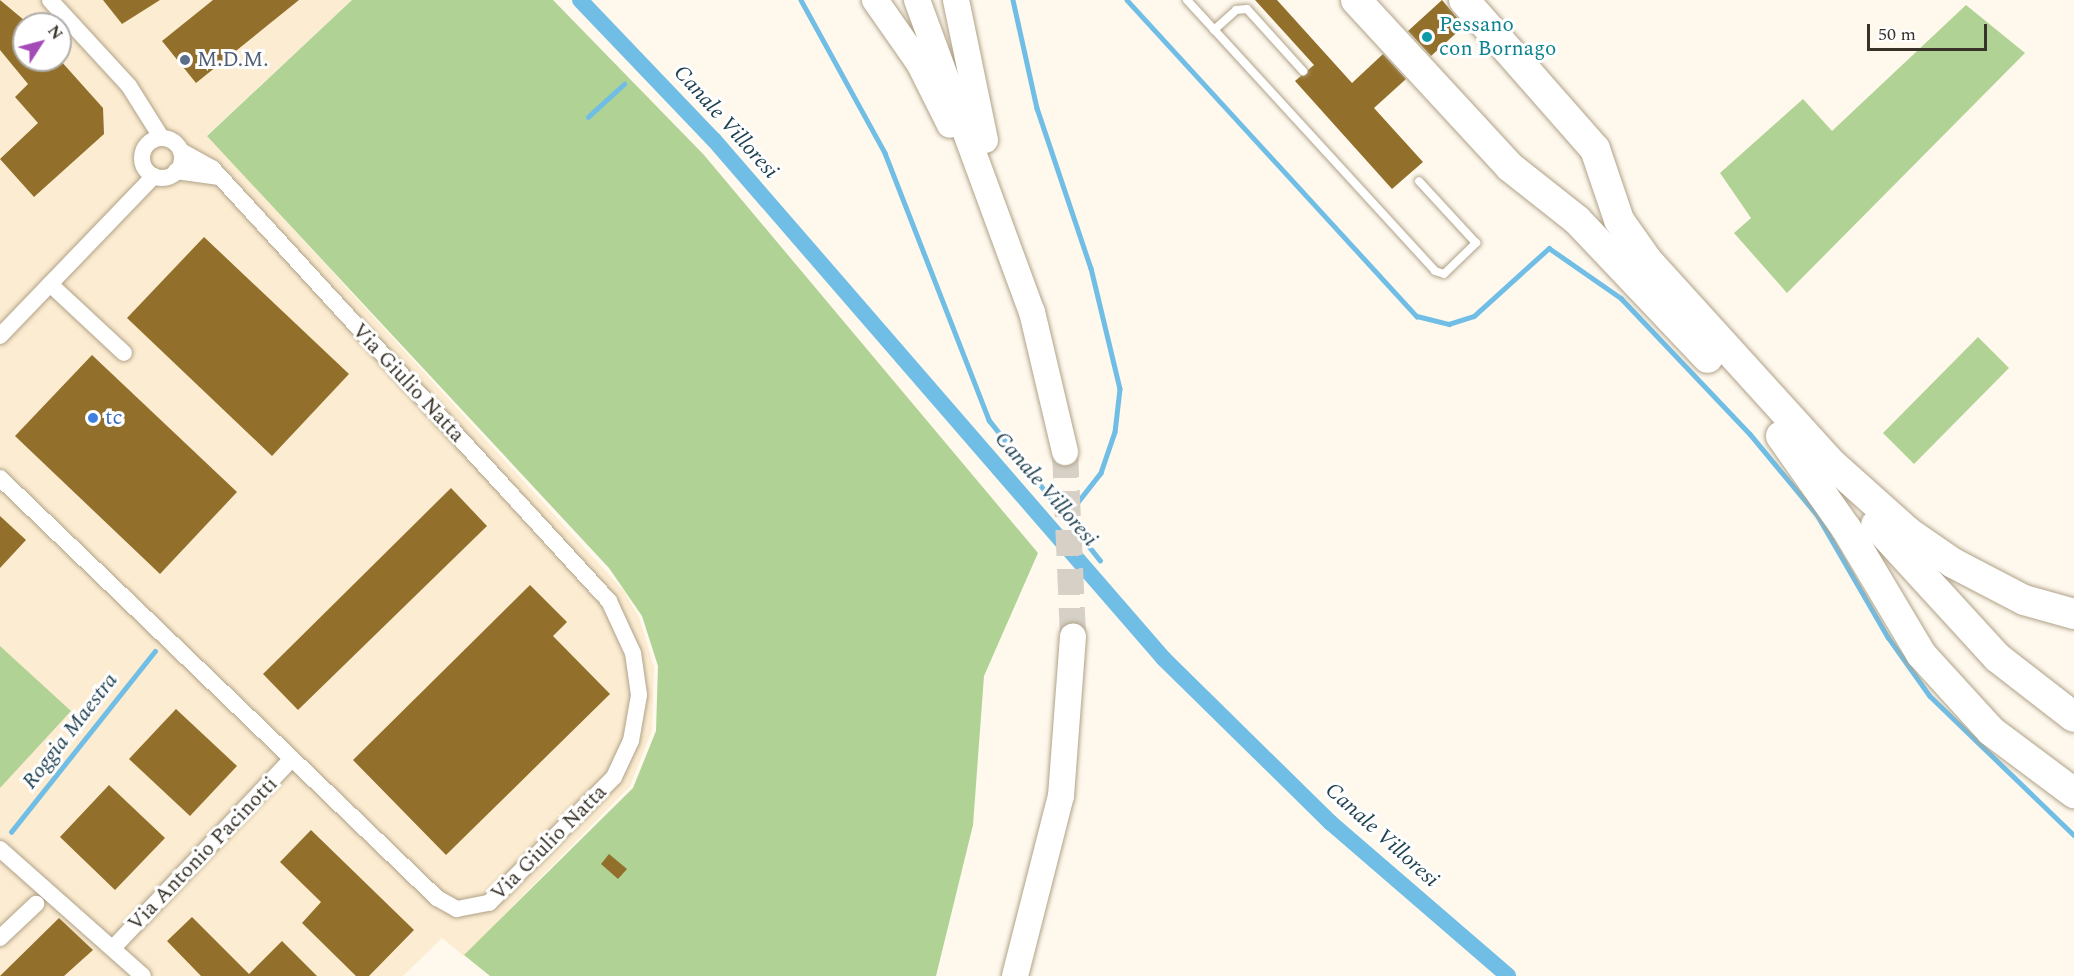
<!DOCTYPE html>
<style>
body{margin:0}
#map{position:relative;width:2074px;height:976px;overflow:hidden;background:#fef8ed;font-family:Spectral,serif}
div>[style]{position:absolute}
[style*='--x']{left:calc(var(--x)*1px);top:calc(var(--y)*1px);width:calc(var(--w)*1px);rotate:calc(var(--a)*1deg)}
.built>*{inset:0;background:#fcecd1}
.green>*{inset:0;background:#b1d295}
.stream>*{height:4.5px;margin:-2.25px;padding:0 2.25px;transform-origin:2.25px;border-radius:2.25px;background:#70bde5}
.canal>*{height:16px;margin:-8px;padding:0 8px;transform-origin:8px;border-radius:8px;background:#70bde5}
.building>*{inset:0;background:#92702b}
.primary-tunnel>*{height:26px;margin-top:-13px;transform-origin:0;background:repeating-linear-gradient(90deg,#d6d0c6 0 26px,transparent 0 39px)}
.roads{filter:drop-shadow(0 0 2px #b0a288) drop-shadow(0 0 2px #b0a288)}
.service>*{height:8px;margin:-4px;padding:0 4px;transform-origin:4px;border-radius:4px;background:#fff}
.minor>*{height:16px;margin:-8px;padding:0 8px;transform-origin:8px;border-radius:8px;background:#fff}
.minor>.ring{margin:-8px;padding:0;box-sizing:content-box;background:none;border:16px solid #fff;border-radius:50%}
.primary>*{height:26px;margin:-13px;padding:0 13px;transform-origin:13px;border-radius:13px;background:#fff}
.motorway>*{height:30px;margin:-15px;padding:0 15px;transform-origin:15px;border-radius:15px;background:#fff}
.dots>*{width:16px;height:16px;translate:-50% -50%;box-sizing:border-box;border:3px solid #fff;border-radius:50%}
span{translate:-50% -50%;white-space:nowrap;text-align:center;line-height:1.15;-webkit-text-stroke:6px #fff;paint-order:stroke}
.culture-label{font-size:21px;color:#0d838f}
.left{translate:0 -50%;text-align:left}
.service-label{font-size:21px;color:#4e5e75}
.street-label{font-size:21px;color:#383228}
.shop-label{font-size:21px;color:#366cbe}
.water-label{font-size:22px;color:#1e4152;font-style:italic}
.north{position:absolute;left:12px;top:12px;width:60px;height:60px;box-sizing:border-box;background:#fff;border:2px solid #afada9;border-radius:50%;rotate:54deg;font-size:16px;font-weight:700;line-height:24px;text-align:center;color:#383228}
.north::after{content:'';display:block;margin:auto;width:21px;height:27px;background:#a54bb7;clip-path:polygon(50% 0,100% 100%,50% 72%,0 100%)}
.scale{position:absolute;left:1867px;top:24px;width:120px;height:27px;box-sizing:border-box;border:3px solid #383228;border-top:0;padding-left:8px;font-size:18px;line-height:21px;white-space:nowrap;color:#383228;-webkit-text-stroke:4px #fff;paint-order:stroke}
</style>
<div id="map">
<div class="built">
<div style="clip-path:polygon(evenodd,0 0,352px 0,207px 135px,623px 590px,639px 617px,654px 667px,652px 730px,630px 786px,464px 956px,442px 938px,403px 976px,0 976px,0 0,24px 24px,60px 24px,60px 60px,24px 60px,24px 24px)"></div>
</div>
<div class="green">
<div style="clip-path:polygon(352px 0,553px 0,704px 155px,1038px 553px,984px 676px,973px 825px,936px 976px,490px 976px,464px 955px,633px 788px,656px 731px,658px 666px,642px 616px,609px 568px,207px 136px)"></div>
<div style="clip-path:polygon(1966px 5px,2025px 53px,1787px 293px,1734px 233px,1751px 218px,1720px 173px,1803px 99px,1832px 131px)"></div>
<div style="clip-path:polygon(1978px 337px,2009px 368px,1914px 464px,1883px 433px)"></div>
<div style="clip-path:polygon(0 646px,71px 711px,0 788px)"></div>
</div>
<div class="stream">
<div style="--x:801;--y:0;--w:175;--a:61.2"></div>
<div style="--x:885;--y:153;--w:287;--a:68.7"></div>
<div style="--x:989;--y:420;--w:179;--a:51.6"></div>
<div style="--x:1013;--y:0;--w:111;--a:77.5"></div>
<div style="--x:1037;--y:108;--w:169;--a:71.4"></div>
<div style="--x:1091;--y:268;--w:124;--a:76.5"></div>
<div style="--x:1120;--y:389;--w:43;--a:96.6"></div>
<div style="--x:1115;--y:432;--w:43;--a:108.9"></div>
<div style="--x:1101;--y:473;--w:58;--a:128"></div>
<div style="--x:1127;--y:0;--w:429;--a:47.5"></div>
<div style="--x:1417;--y:316;--w:33;--a:14"></div>
<div style="--x:1449;--y:324;--w:26;--a:-18"></div>
<div style="--x:1474;--y:316;--w:101;--a:-42.2"></div>
<div style="--x:1549;--y:248;--w:88;--a:34.8"></div>
<div style="--x:1621;--y:298;--w:187;--a:46.5"></div>
<div style="--x:1750;--y:434;--w:107;--a:50.3"></div>
<div style="--x:1818;--y:516;--w:140;--a:60"></div>
<div style="--x:1888;--y:637;--w:72;--a:54.6"></div>
<div style="--x:1930;--y:696;--w:200;--a:44"></div>
<div style="--x:588;--y:117;--w:49;--a:-42.5"></div>
<div style="--x:11;--y:832;--w:231;--a:-51.5"></div>
</div>
<div class="canal">
<div style="--x:580;--y:0;--w:194;--a:46.3"></div>
<div style="--x:714;--y:140;--w:686;--a:49.08"></div>
<div style="--x:1163;--y:658;--w:235;--a:44.5"></div>
<div style="--x:1331;--y:823;--w:234;--a:40.8"></div>
</div>
<div class="building">
<div style="clip-path:polygon(0 0,24px 20px,24px 60px,60px 60px,103px 108px,104px 134px,34px 197px,0 159px,38px 123px,15px 97px,28px 84px,0 50px)"></div>
<div style="clip-path:polygon(103px 0,160px 0,122px 24px)"></div>
<div style="clip-path:polygon(213px 0,299px 0,196px 83px,162px 41px)"></div>
<div style="clip-path:polygon(1255px 0,1277px 0,1352px 83px,1383px 54px,1406px 79px,1374px 108px,1423px 162px,1392px 189px,1295px 81px,1314px 65px)"></div>
<div style="clip-path:polygon(1442px 0,1464px 26px,1431px 56px,1408px 31px)"></div>
<div style="clip-path:polygon(204px 237px,349px 374px,272px 456px,127px 318px)"></div>
<div style="clip-path:polygon(92px 355px,237px 492px,160px 574px,15px 436px)"></div>
<div style="clip-path:polygon(451px 488px,487px 526px,298px 710px,263px 674px)"></div>
<div style="clip-path:polygon(0 516px,26px 540px,0 568px)"></div>
<div style="clip-path:polygon(530px 585px,567px 622px,553px 636px,610px 694px,446px 855px,353px 760px)"></div>
<div style="clip-path:polygon(176px 709px,237px 766px,190px 816px,129px 759px)"></div>
<div style="clip-path:polygon(109px 785px,165px 838px,115px 890px,60px 837px)"></div>
<div style="clip-path:polygon(311px 830px,414px 930px,369px 976px,356px 976px,302px 923px,321px 902px,280px 862px)"></div>
<div style="clip-path:polygon(609px 854px,627px 869px,618px 879px,601px 864px)"></div>
<div style="clip-path:polygon(192px 917px,249px 974px,282px 941px,317px 976px,201px 976px,167px 941px)"></div>
<div style="clip-path:polygon(59px 918px,93px 950px,64px 976px,0 976px)"></div>
</div>
<div class="primary-tunnel">
<div style="--x:1065;--y:452;--w:184;--a:87.5"></div>
</div>
<div class="roads">
<div class="service">
<div style="--x:1187;--y:0;--w:367;--a:47.5"></div>
<div style="--x:1435;--y:271;--w:9;--a:18"></div>
<div style="--x:1444;--y:274;--w:45;--a:-44.1"></div>
<div style="--x:1476;--y:243;--w:84;--a:-132.6"></div>
<div style="--x:1214;--y:30;--w:30;--a:-42"></div>
<div style="--x:1236;--y:10;--w:11;--a:-5"></div>
<div style="--x:1247;--y:9;--w:84;--a:47.9"></div>
</div>
<div class="minor">
<div style="--x:50;--y:0;--w:117;--a:47.4"></div>
<div style="--x:129;--y:86;--w:60;--a:57.9"></div>
<div class="ring" style="left:142px;top:138px;width:24px;height:24px"></div>
<div style="--x:176;--y:171;--w:42;--a:8.1"></div>
<div style="--x:50;--y:284;--w:101;--a:43"></div>
<div style="--x:0;--y:336;--w:222;--a:-46.1"></div>
<div style="--x:0;--y:478;--w:606;--a:43.86"></div>
<div style="--x:437;--y:898;--w:23;--a:29"></div>
<div style="--x:457;--y:909;--w:33;--a:-11"></div>
<div style="--x:489;--y:903;--w:177;--a:-45.2"></div>
<div style="--x:614;--y:777;--w:40;--a:-65"></div>
<div style="--x:631;--y:741;--w:47;--a:-80.1"></div>
<div style="--x:639;--y:695;--w:42;--a:-98.1"></div>
<div style="--x:633;--y:653;--w:57;--a:-114.8"></div>
<div style="--x:609;--y:601;--w:587;--a:-132.52"></div>
<div style="--x:212;--y:168;--w:35;--a:-151"></div>
<div style="--x:0;--y:849;--w:191;--a:41.6"></div>
<div style="--x:0;--y:938;--w:50;--a:-43.4"></div>
<div style="--x:113;--y:948;--w:260;--a:-46.6"></div>
</div>
<div class="primary">
<div style="--x:875;--y:0;--w:77;--a:55.1"></div>
<div style="--x:919;--y:63;--w:69;--a:63.4"></div>
<div style="--x:917;--y:0;--w:333;--a:69.8"></div>
<div style="--x:1032;--y:312;--w:144;--a:76.7"></div>
<div style="--x:956;--y:0;--w:143;--a:78.3"></div>
<div style="--x:1015;--y:976;--w:186;--a:-75.7"></div>
<div style="--x:1061;--y:796;--w:160;--a:-85.7"></div>
</div>
<div class="motorway">
<div style="--x:1356;--y:0;--w:227;--a:47.3"></div>
<div style="--x:1510;--y:167;--w:85;--a:38.3"></div>
<div style="--x:1577;--y:220;--w:190;--a:46.5"></div>
<div style="--x:1464;--y:0;--w:198;--a:48.7"></div>
<div style="--x:1595;--y:149;--w:75;--a:71.3"></div>
<div style="--x:1619;--y:220;--w:49;--a:55"></div>
<div style="--x:1647;--y:260;--w:275;--a:47.8"></div>
<div style="--x:1832;--y:464;--w:102;--a:41.8"></div>
<div style="--x:1908;--y:532;--w:55;--a:34.6"></div>
<div style="--x:1953;--y:563;--w:80;--a:27.5"></div>
<div style="--x:2024;--y:600;--w:52;--a:15.6"></div>
<div style="--x:1781;--y:436;--w:113;--a:54.8"></div>
<div style="--x:1846;--y:528;--w:147;--a:59.2"></div>
<div style="--x:1921;--y:654;--w:104;--a:47.7"></div>
<div style="--x:1991;--y:731;--w:104;--a:36.8"></div>
<div style="--x:1876;--y:525;--w:180;--a:47.5"></div>
<div style="--x:1998;--y:658;--w:96;--a:37.8"></div>
</div>
</div>
<div class="dots">
<div style="left:1427px;top:37px;background:#0f9aa8"></div>
<div style="left:185px;top:60px;background:#5c6f8a"></div>
<div style="left:93px;top:418px;background:#3f7fe0"></div>
</div>
<div class="culture-label">
<span class="left" style="left:1439px;top:37px">Pessano<br>con Bornago</span>
</div>
<div class="service-label">
<span class="left" style="left:197px;top:60px">M.D.M.</span>
</div>
<div class="street-label">
<span style="left:408px;top:383px;rotate:47deg">Via Giulio Natta</span>
<span style="left:549px;top:843px;rotate:-45deg">Via Giulio Natta</span>
<span style="left:203px;top:854px;rotate:-46deg">Via Antonio Pacinotti</span>
</div>
<div class="shop-label">
<span class="left" style="left:105px;top:418px">tc</span>
</div>
<div class="water-label">
<span style="left:726px;top:122px;rotate:48deg">Canale Villoresi</span>
<span style="left:1046px;top:489px;rotate:49deg">Canale Villoresi</span>
<span style="left:70px;top:731px;rotate:-52deg">Roggia Maestra</span>
<span style="left:1382px;top:835px;rotate:42deg">Canale Villoresi</span>
</div>
<div class="north">N</div>
<div class="scale">50 m</div>
</div>
